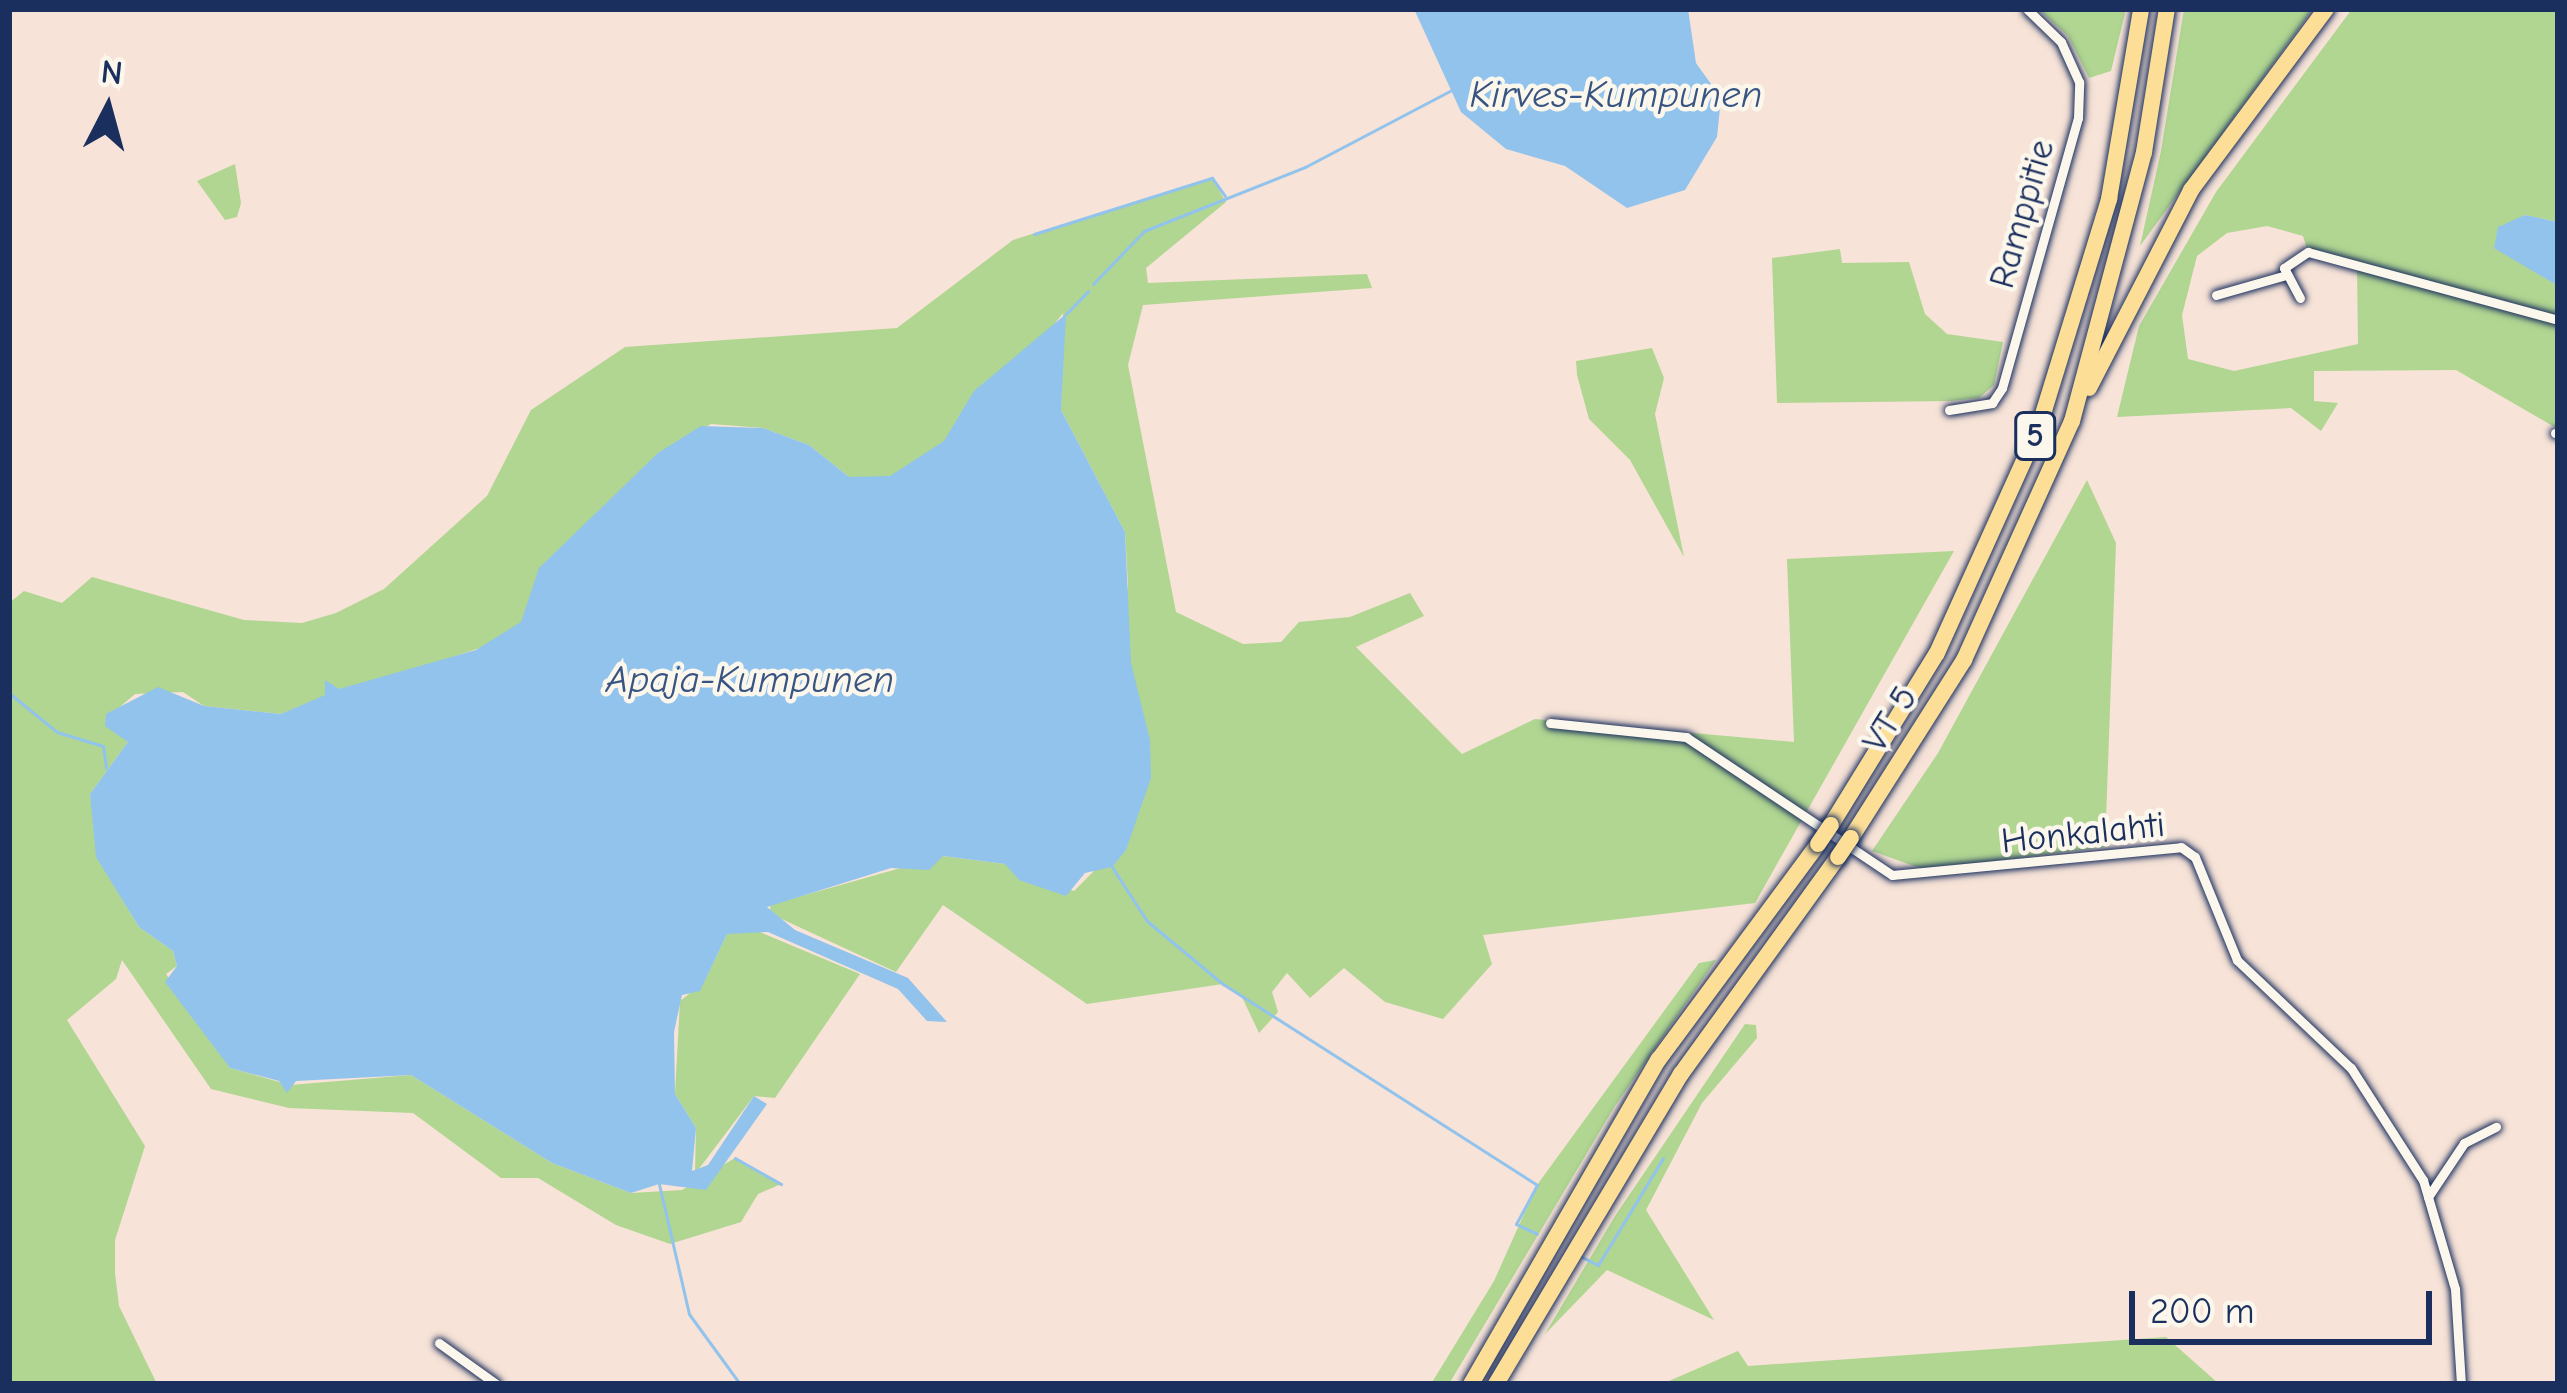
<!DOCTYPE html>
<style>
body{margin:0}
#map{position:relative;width:2567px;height:1393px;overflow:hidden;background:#f7e3d7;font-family:"Comic Neue",sans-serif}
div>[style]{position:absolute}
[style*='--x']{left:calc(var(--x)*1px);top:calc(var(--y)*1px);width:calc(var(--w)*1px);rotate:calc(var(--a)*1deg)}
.green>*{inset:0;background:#b0d691}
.water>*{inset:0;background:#91c3ed}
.stream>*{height:3px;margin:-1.5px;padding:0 1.5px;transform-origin:1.5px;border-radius:1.5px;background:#91c3ed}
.roads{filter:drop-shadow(0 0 3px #1b2f5e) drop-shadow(0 0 3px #1b2f5e)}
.street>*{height:9px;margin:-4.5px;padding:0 4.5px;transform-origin:4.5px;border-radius:4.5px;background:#fbf7ec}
.highway>*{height:16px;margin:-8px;padding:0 8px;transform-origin:8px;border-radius:8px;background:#fcde96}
.bridges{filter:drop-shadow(0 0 3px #1b2f5e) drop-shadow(0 0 3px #1b2f5e)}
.highway-bridge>*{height:16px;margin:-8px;padding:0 8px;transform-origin:8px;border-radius:8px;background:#fcde96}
span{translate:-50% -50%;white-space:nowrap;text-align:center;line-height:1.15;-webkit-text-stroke:9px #fbf7ec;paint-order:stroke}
.shield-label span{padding:3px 9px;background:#fbf7ec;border:3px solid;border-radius:9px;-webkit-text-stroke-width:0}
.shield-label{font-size:33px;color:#1b2f5e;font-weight:700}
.street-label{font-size:36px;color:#1b2f5e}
.water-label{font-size:39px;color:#385482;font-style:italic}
.frame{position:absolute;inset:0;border:12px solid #1b2f5e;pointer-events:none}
.north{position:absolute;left:48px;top:48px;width:120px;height:120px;-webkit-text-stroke:9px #fbf7ec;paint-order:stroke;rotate:6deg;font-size:33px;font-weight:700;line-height:48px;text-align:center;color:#1b2f5e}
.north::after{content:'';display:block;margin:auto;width:42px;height:54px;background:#1b2f5e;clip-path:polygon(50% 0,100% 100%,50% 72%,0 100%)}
.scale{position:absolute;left:2129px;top:1291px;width:303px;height:54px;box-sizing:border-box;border:6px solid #1b2f5e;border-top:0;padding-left:15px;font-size:36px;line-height:42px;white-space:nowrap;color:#1b2f5e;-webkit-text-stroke:9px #fbf7ec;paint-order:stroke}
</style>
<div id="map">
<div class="green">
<div style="clip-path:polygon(2038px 9px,2126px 9px,2111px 71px,2089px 78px,2068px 36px)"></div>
<div style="clip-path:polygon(2184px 9px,2313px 9px,2140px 246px,2161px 151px)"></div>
<div style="clip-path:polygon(evenodd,2352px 9px,2558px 9px,2558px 222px,2524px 215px,2495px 247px,2558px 286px,2558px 429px,2456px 370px,2314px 371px,2314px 401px,2338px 403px,2321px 431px,2291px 408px,2117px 417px,2139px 326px,2216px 192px,2352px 9px,2267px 226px,2303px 236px,2308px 252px,2357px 265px,2358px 344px,2234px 371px,2188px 359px,2182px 315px,2197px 256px,2227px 233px,2267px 226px)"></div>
<div style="clip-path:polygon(235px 164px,241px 203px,237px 217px,225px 220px,197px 181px)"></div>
<div style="clip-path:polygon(1212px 178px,1226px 202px,1146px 268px,1148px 283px,1367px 274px,1372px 288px,1143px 305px,1128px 365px,1176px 612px,1243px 644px,1281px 642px,1299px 622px,1350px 617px,1410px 593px,1424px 616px,1356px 647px,1462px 754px,1535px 719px,1794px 742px,1787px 559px,1954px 551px,1755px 903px,1483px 935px,1492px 964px,1443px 1019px,1385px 1002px,1344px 968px,1310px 998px,1287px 973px,1272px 992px,1278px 1012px,1259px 1033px,1241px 995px,1223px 984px,1087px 1004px,943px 905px,896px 972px,771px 914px,770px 905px,943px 856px,1005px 864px,1074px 891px,1095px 870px,1128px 584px,1125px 532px,1061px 410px,1063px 313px,978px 423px,892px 485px,849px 477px,809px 445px,763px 428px,711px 424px,658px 454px,621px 601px,281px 714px,204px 706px,183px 692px,135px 694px,113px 713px,128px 742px,90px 794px,101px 864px,139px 927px,173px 951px,177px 966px,166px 974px,230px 1068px,290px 1085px,411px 1075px,552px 1163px,631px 1193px,682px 1190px,735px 1158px,781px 1184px,758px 1194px,741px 1222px,670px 1244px,616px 1225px,538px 1178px,501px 1178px,413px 1113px,289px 1108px,211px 1089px,122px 960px,116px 979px,67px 1020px,145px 1146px,115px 1240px,115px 1273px,119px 1306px,157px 1384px,9px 1384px,9px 603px,24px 591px,62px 603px,92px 577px,244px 620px,302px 623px,336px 613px,384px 589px,487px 496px,531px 410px,625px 347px,897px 328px,1013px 240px)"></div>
<div style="clip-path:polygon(1840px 249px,1842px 263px,1909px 262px,1925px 314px,1947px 334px,2003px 342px,1994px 385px,1979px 398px,1951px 401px,1777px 403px,1772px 258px)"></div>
<div style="clip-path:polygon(1652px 348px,1664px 378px,1655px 414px,1684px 557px,1630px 460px,1589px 419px,1577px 375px,1576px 361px)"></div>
<div style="clip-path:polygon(2087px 480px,2116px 543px,2105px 847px,1925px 870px,1872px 851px,1938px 753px)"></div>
<div style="clip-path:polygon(750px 928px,860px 974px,775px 1098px,754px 1096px,695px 1174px,696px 1128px,675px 1094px,680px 1001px,704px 982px,727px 934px)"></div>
<div style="clip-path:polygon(1716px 960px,1615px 1106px,1449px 1384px,1431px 1384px,1494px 1281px,1537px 1185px,1699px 963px)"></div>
<div style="clip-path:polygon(1745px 1024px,1756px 1025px,1757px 1038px,1702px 1103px,1646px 1210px,1714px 1320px,1607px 1270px,1545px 1334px,1521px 1384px,1545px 1334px,1615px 1216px)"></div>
<div style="clip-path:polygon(2166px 1337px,2219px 1384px,1662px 1384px,1738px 1351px,1748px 1366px)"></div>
</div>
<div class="water">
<div style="clip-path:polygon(1414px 9px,1688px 9px,1696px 63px,1721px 98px,1717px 137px,1685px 190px,1627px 208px,1565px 166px,1506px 149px,1461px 112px)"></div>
<div style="clip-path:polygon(2525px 215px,2558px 222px,2558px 286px,2494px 248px,2498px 227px)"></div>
<div style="clip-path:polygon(1066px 314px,1061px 410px,1125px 532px,1131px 663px,1150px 740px,1151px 778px,1126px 850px,1112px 867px,1085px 873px,1066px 896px,1019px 880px,1005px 864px,943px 856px,929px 870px,891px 868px,767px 907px,795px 930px,908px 978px,947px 1022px,927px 1021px,898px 989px,768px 932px,727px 934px,700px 991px,682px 995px,674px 1032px,675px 1094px,696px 1128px,692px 1171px,708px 1165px,754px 1096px,767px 1104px,706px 1190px,659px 1184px,631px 1193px,552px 1163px,411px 1075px,296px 1081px,287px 1093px,279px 1081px,230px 1068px,165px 982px,177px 966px,173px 951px,139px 927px,96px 857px,90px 794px,128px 742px,105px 726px,106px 714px,158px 687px,204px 706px,281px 714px,325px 695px,325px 680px,339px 689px,476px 650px,521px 622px,539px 568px,658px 453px,701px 426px,763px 428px,809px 445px,849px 477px,890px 476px,944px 441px,974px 391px)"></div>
</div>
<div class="stream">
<div style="--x:1034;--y:234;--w:187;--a:-17.5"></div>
<div style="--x:1212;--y:178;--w:22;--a:54"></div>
<div style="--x:1093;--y:284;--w:74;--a:-46.1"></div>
<div style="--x:1144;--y:231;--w:173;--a:-21.7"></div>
<div style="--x:1305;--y:167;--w:164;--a:-27.7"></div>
<div style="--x:1066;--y:314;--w:32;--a:-46"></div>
<div style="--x:9;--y:693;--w:62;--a:39.1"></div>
<div style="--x:57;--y:732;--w:48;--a:16.9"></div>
<div style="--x:103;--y:746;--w:22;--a:82"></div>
<div style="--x:1112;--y:867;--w:64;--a:57.1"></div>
<div style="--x:1147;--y:921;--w:99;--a:39.7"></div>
<div style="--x:1223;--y:984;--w:373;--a:32.6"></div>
<div style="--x:1537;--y:1185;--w:44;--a:118.3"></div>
<div style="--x:1516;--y:1224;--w:23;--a:25"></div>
<div style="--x:735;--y:1158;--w:53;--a:29.5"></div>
<div style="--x:659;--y:1184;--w:133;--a:77"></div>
<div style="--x:689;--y:1314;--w:87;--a:53.9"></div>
<div style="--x:1582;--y:1257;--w:18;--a:27"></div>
<div style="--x:1598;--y:1265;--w:125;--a:-58.7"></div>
</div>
<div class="roads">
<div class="street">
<div style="--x:2216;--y:295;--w:73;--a:-15.9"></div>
<div style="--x:2300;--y:298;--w:34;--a:-118"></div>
<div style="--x:2284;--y:268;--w:29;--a:-34"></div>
<div style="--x:2308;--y:252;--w:259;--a:15.2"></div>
<div style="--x:1949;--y:410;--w:44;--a:-9.2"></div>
<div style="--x:1992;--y:403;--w:18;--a:-56"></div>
<div style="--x:2002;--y:388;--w:280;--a:-74.3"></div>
<div style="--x:2078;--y:118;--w:36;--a:-88"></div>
<div style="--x:2079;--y:82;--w:44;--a:-114.2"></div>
<div style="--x:2061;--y:42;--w:47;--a:-135.9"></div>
<div style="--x:2555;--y:433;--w:3;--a:0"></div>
<div style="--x:1550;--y:723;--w:137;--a:5.9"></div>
<div style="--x:1686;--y:737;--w:248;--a:33.8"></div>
<div style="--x:1892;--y:875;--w:290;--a:-5.5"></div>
<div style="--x:2181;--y:847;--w:17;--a:36"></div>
<div style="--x:2195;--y:857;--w:111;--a:67.8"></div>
<div style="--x:2237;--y:960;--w:157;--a:43.5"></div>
<div style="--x:2351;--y:1068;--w:133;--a:57.3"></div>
<div style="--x:2423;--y:1180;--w:114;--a:73.6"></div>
<div style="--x:2455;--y:1289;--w:95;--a:86.4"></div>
<div style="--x:2428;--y:1197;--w:65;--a:-56.3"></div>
<div style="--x:2464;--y:1143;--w:36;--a:-27"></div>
<div style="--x:439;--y:1343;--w:70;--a:35.7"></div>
</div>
<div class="highway">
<div style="--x:2089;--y:388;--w:223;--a:-62.7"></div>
<div style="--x:2191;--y:190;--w:226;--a:-53.3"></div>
<div style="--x:1831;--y:825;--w:202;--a:-58.4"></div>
<div style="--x:1937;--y:653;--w:248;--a:-65.7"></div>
<div style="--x:2039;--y:427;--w:239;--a:-72.9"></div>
<div style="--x:2109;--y:199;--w:193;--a:-80.4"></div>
<div style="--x:1851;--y:838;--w:211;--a:-57.6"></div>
<div style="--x:1964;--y:660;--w:262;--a:-65.7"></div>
<div style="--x:2072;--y:421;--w:278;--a:-75"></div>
<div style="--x:2144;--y:152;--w:145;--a:-80.9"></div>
<div style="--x:1471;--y:1384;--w:375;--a:-60"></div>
<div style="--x:1659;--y:1059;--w:267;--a:-53.5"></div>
<div style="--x:1496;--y:1384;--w:361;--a:-59.2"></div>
<div style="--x:1681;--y:1074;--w:268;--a:-54.1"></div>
</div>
</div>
<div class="bridges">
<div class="highway-bridge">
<div style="--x:1818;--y:844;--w:23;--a:-56"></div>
<div style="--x:1838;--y:857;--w:23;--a:-56"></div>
</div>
</div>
<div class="shield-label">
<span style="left:2035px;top:436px">5</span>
</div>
<div class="street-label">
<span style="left:2022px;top:214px;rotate:-74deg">Ramppitie</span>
<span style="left:1890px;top:719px;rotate:-58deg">VT 5</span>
<span style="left:2083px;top:833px;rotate:-6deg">Honkalahti</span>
</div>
<div class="water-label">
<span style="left:1616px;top:95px">Kirves-Kumpunen</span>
<span style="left:750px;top:680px">Apaja-Kumpunen</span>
</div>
<div class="frame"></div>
<div class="north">N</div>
<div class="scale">200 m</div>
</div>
